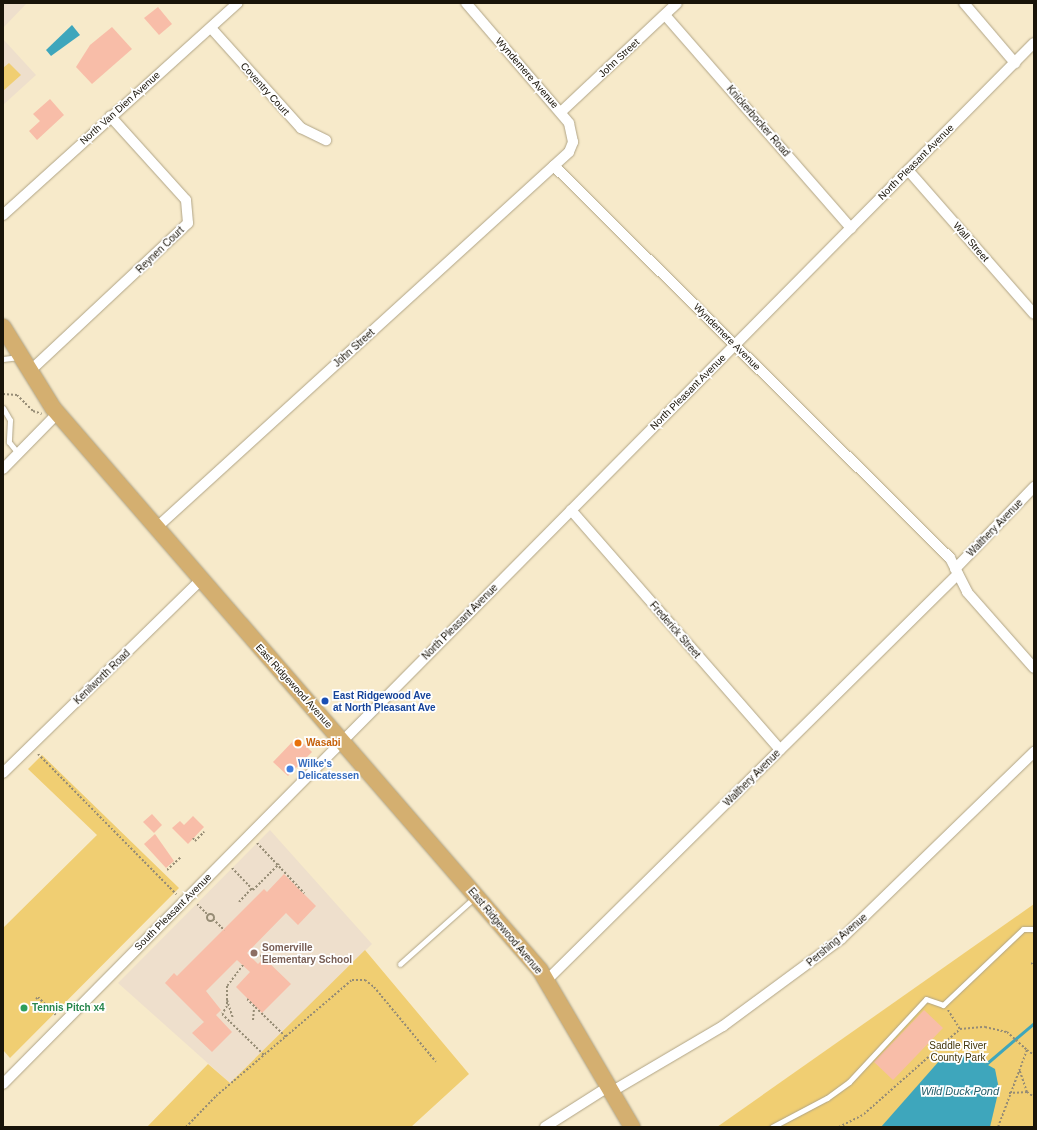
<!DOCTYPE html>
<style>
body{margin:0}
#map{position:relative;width:1037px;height:1130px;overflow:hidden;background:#f7eaca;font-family:Helvetica,sans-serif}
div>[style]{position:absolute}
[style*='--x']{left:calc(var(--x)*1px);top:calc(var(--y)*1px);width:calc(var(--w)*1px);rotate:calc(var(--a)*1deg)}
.education>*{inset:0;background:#eedfcc}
.green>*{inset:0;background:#f0ce72}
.water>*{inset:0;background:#3ea6bc}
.stream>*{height:3px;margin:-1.5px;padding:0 1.5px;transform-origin:1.5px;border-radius:1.5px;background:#3ea6bc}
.building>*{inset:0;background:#f8bda8}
.path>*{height:2px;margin-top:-1px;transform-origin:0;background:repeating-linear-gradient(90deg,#968c75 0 2px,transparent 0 4px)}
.path>.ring{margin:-1px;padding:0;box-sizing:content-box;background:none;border:2px solid #968c75;border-radius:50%}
.roads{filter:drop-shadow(0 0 1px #b0a486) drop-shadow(0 0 1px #b0a486)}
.service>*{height:5px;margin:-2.5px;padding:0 2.5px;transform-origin:2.5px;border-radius:2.5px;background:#fff}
.minor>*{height:10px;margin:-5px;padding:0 5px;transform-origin:5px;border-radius:5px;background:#fff}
.primary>*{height:16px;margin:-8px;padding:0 8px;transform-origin:8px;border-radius:8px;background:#d4af70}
.dots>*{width:11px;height:11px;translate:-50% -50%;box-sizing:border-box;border:2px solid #fff;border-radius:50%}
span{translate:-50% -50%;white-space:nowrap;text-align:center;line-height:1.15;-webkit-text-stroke:3.5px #fff;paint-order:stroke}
.street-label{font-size:10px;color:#191409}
.transit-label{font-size:10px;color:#164399;font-weight:700}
.left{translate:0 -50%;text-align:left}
.food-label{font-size:10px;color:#c56008;font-weight:700}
.shop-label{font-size:10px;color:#366cbe;font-weight:700}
.education-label{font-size:10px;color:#785e54;font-weight:700}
.leisure-label{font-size:10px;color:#27864d;font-weight:700}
.park-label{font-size:10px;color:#423408}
.water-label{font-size:11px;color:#255e6a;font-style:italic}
.frame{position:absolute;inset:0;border:4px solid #191409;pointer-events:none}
</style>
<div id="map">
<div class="education">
<div style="clip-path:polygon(3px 3px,27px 3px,3px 28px)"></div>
<div style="clip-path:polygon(3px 39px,36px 75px,3px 105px)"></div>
<div style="clip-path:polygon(270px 830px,372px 944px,230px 1083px,118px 983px)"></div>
</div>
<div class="green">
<div style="clip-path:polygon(9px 63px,21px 75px,3px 91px,3px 68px)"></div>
<div style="clip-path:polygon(42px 755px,179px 888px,10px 1058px,3px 1050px,3px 928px,97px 835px,28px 769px)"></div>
<div style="clip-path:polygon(1034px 904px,1034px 1127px,717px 1127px)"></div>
<div style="clip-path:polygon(365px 950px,469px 1074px,411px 1127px,147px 1127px,208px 1064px,230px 1083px)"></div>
</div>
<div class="water">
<div style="clip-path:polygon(72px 25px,80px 35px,51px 56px,46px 50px)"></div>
<div style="clip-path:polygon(957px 1054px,974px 1057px,995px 1069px,999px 1089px,990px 1127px,881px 1127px,940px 1060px)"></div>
</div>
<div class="stream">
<div style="--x:986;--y:1064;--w:63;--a:-40.5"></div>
</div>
<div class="building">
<div style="clip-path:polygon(158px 7px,172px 24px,159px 35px,144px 18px)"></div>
<div style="clip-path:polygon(112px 27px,132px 49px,92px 84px,76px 67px,90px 45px)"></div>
<div style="clip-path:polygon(50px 99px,64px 115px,37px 140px,29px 131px,40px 121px,33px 114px)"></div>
<div style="clip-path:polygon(297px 737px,312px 752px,288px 776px,273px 762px)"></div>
<div style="clip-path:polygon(152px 814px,162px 825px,154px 833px,143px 822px)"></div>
<div style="clip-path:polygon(193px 816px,204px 827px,188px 844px,172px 828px,180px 821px,184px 825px)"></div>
<div style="clip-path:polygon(155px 834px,174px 861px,166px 868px,144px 844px)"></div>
<div style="clip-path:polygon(284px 874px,316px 906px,298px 925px,286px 913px,247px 953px,258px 964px,264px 958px,291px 984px,262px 1013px,236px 987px,250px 972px,237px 960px,206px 991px,221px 1010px,216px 1015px,232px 1032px,212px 1052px,192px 1033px,204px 1022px,165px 983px,174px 973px,177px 976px,264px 889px,267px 892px)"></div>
<div style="clip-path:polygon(924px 1010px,943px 1028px,893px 1080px,874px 1062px)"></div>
</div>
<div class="path">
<div style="--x:3;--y:394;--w:14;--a:4"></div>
<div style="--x:17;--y:395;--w:23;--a:45"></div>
<div style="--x:33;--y:411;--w:9;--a:18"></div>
<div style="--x:38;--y:754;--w:197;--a:45.4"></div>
<div style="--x:193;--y:838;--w:4;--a:56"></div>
<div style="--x:195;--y:841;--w:13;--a:-45"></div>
<div style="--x:257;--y:843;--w:69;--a:46.8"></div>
<div style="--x:232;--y:868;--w:30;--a:46"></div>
<div style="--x:253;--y:890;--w:37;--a:-45"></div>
<div style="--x:167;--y:870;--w:19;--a:-43"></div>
<div style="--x:239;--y:902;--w:19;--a:-47"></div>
<div style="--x:197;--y:904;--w:14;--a:45"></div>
<div class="ring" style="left:206.5px;top:913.5px;width:5px;height:5px"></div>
<div style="--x:213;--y:919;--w:16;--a:45"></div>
<div style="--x:252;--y:957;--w:18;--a:-9"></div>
<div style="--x:1031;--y:963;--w:4;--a:34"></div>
<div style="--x:243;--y:965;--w:26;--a:127"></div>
<div style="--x:227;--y:986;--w:20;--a:90"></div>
<div style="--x:227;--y:1006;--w:9;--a:122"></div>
<div style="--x:222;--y:1014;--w:59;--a:44.3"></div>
<div style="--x:36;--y:999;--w:3;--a:-45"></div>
<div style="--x:38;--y:997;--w:25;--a:45"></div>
<div style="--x:247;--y:999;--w:56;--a:44.3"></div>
<div style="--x:227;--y:1000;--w:20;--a:72"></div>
<div style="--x:948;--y:1010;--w:22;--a:58"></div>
<div style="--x:253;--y:1020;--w:11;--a:-85"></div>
<div style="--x:1027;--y:1050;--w:9;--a:36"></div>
<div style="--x:1027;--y:1092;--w:9;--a:36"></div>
<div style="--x:1009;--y:1093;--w:18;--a:-3"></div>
<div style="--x:1027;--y:1092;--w:24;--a:-109"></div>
<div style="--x:186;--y:1127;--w:43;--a:-45.9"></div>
<div style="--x:216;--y:1096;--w:179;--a:-40.5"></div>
<div style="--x:352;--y:980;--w:13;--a:0"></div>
<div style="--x:365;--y:980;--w:11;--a:38"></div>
<div style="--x:374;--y:987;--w:97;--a:50.4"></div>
<div style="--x:839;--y:1127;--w:28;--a:-27"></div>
<div style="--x:864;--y:1114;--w:128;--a:-41.5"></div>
<div style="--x:960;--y:1029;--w:25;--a:-5"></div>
<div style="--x:985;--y:1027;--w:23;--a:13"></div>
<div style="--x:1007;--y:1032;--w:27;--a:42"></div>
<div style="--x:1027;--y:1050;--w:82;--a:110.6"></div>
</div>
<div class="roads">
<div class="service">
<div style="--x:3;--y:359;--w:16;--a:-7"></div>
<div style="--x:3;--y:408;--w:14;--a:60"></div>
<div style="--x:10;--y:420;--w:22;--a:93"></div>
<div style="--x:9;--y:442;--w:14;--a:51"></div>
<div style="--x:400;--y:964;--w:99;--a:-41.7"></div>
<div style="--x:772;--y:1127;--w:62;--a:-27.8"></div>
<div style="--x:827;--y:1098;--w:27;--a:-36"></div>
<div style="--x:849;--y:1082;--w:113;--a:-47.1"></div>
<div style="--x:926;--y:999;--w:18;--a:19"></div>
<div style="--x:943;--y:1005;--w:110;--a:-43.5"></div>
<div style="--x:1023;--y:929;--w:11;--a:0"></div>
</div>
<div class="minor">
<div style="--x:964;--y:3;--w:79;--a:49.6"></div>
<div style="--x:665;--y:15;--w:283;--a:48.9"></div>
<div style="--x:211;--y:28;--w:135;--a:48"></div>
<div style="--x:301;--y:128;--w:28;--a:26"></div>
<div style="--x:561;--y:112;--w:159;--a:-43.2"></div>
<div style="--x:554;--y:166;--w:557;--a:44.71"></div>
<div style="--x:950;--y:558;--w:38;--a:63"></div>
<div style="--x:967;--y:592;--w:101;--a:48.6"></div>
<div style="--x:908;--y:170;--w:191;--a:48.8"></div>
<div style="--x:3;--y:215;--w:316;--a:-42.1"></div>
<div style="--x:31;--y:370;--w:215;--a:-43.1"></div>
<div style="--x:188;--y:223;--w:23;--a:-95"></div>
<div style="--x:186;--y:200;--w:113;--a:-132.1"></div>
<div style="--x:3;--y:469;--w:78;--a:-45.5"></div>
<div style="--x:571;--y:510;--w:318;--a:48.9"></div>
<div style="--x:155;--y:529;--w:560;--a:-42.32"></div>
<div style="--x:569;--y:152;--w:11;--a:-68"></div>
<div style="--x:573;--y:142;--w:19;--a:-102"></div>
<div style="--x:569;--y:123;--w:158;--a:-130.6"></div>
<div style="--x:955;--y:569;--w:114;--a:-46.1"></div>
<div style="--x:3;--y:773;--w:275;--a:-44.3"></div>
<div style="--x:546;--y:981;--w:579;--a:-44.65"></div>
<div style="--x:3;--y:1084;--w:1465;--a:-45.28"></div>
<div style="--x:611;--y:1092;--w:130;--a:-30.5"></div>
<div style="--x:723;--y:1026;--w:147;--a:-36.4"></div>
<div style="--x:841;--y:939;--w:269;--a:-44.1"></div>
<div style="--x:545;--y:1127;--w:75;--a:-32.4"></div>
</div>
<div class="primary">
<div style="--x:3;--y:327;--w:95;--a:58.3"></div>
<div style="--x:53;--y:408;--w:744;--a:49.09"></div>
<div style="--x:540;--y:970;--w:182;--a:59.6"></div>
</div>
</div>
<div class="dots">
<div style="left:325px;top:701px;background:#1a4fb4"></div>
<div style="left:298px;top:743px;background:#e8710a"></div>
<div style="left:290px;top:769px;background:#3f7fe0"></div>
<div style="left:254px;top:953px;background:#8d6e63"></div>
<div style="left:24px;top:1008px;background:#2e9e5b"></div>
</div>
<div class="street-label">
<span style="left:619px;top:58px;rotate:-43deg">John Street</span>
<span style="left:527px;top:73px;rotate:49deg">Wyndemere Avenue</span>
<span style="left:265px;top:89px;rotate:48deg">Coventry Court</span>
<span style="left:120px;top:108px;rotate:-42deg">North Van Dien Avenue</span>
<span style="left:758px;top:121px;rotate:49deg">Knickerbocker Road</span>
<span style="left:916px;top:162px;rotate:-45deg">North Pleasant Avenue</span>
<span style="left:971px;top:242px;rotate:49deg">Wall Street</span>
<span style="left:160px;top:250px;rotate:-44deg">Reynen Court</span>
<span style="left:727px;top:337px;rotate:45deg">Wyndemere Avenue</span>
<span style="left:354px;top:348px;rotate:-42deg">John Street</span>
<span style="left:688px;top:392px;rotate:-45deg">North Pleasant Avenue</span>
<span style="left:995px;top:528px;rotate:-46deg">Walthery Avenue</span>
<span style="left:460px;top:622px;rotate:-45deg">North Pleasant Avenue</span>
<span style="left:675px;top:630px;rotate:49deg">Frederick Street</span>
<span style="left:102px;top:677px;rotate:-44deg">Kenilworth Road</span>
<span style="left:294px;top:686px;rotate:48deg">East Ridgewood Avenue</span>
<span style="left:752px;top:778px;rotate:-45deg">Walthery Avenue</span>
<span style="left:173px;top:912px;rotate:-45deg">South Pleasant Avenue</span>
<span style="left:505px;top:931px;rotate:50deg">East Ridgewood Avenue</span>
<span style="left:837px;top:940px;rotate:-40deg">Pershing Avenue</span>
</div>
<div class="transit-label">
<span class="left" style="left:333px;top:701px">East Ridgewood Ave<br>at North Pleasant Ave</span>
</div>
<div class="food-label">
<span class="left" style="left:306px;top:743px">Wasabi</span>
</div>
<div class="shop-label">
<span class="left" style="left:298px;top:769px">Wilke's<br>Delicatessen</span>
</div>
<div class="education-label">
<span class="left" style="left:262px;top:953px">Somerville<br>Elementary School</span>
</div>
<div class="leisure-label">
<span class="left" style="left:32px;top:1008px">Tennis Pitch x4</span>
</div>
<div class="park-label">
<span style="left:958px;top:1051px">Saddle River<br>County Park</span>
</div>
<div class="water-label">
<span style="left:960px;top:1091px">Wild Duck Pond</span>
</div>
<div class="frame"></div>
</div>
